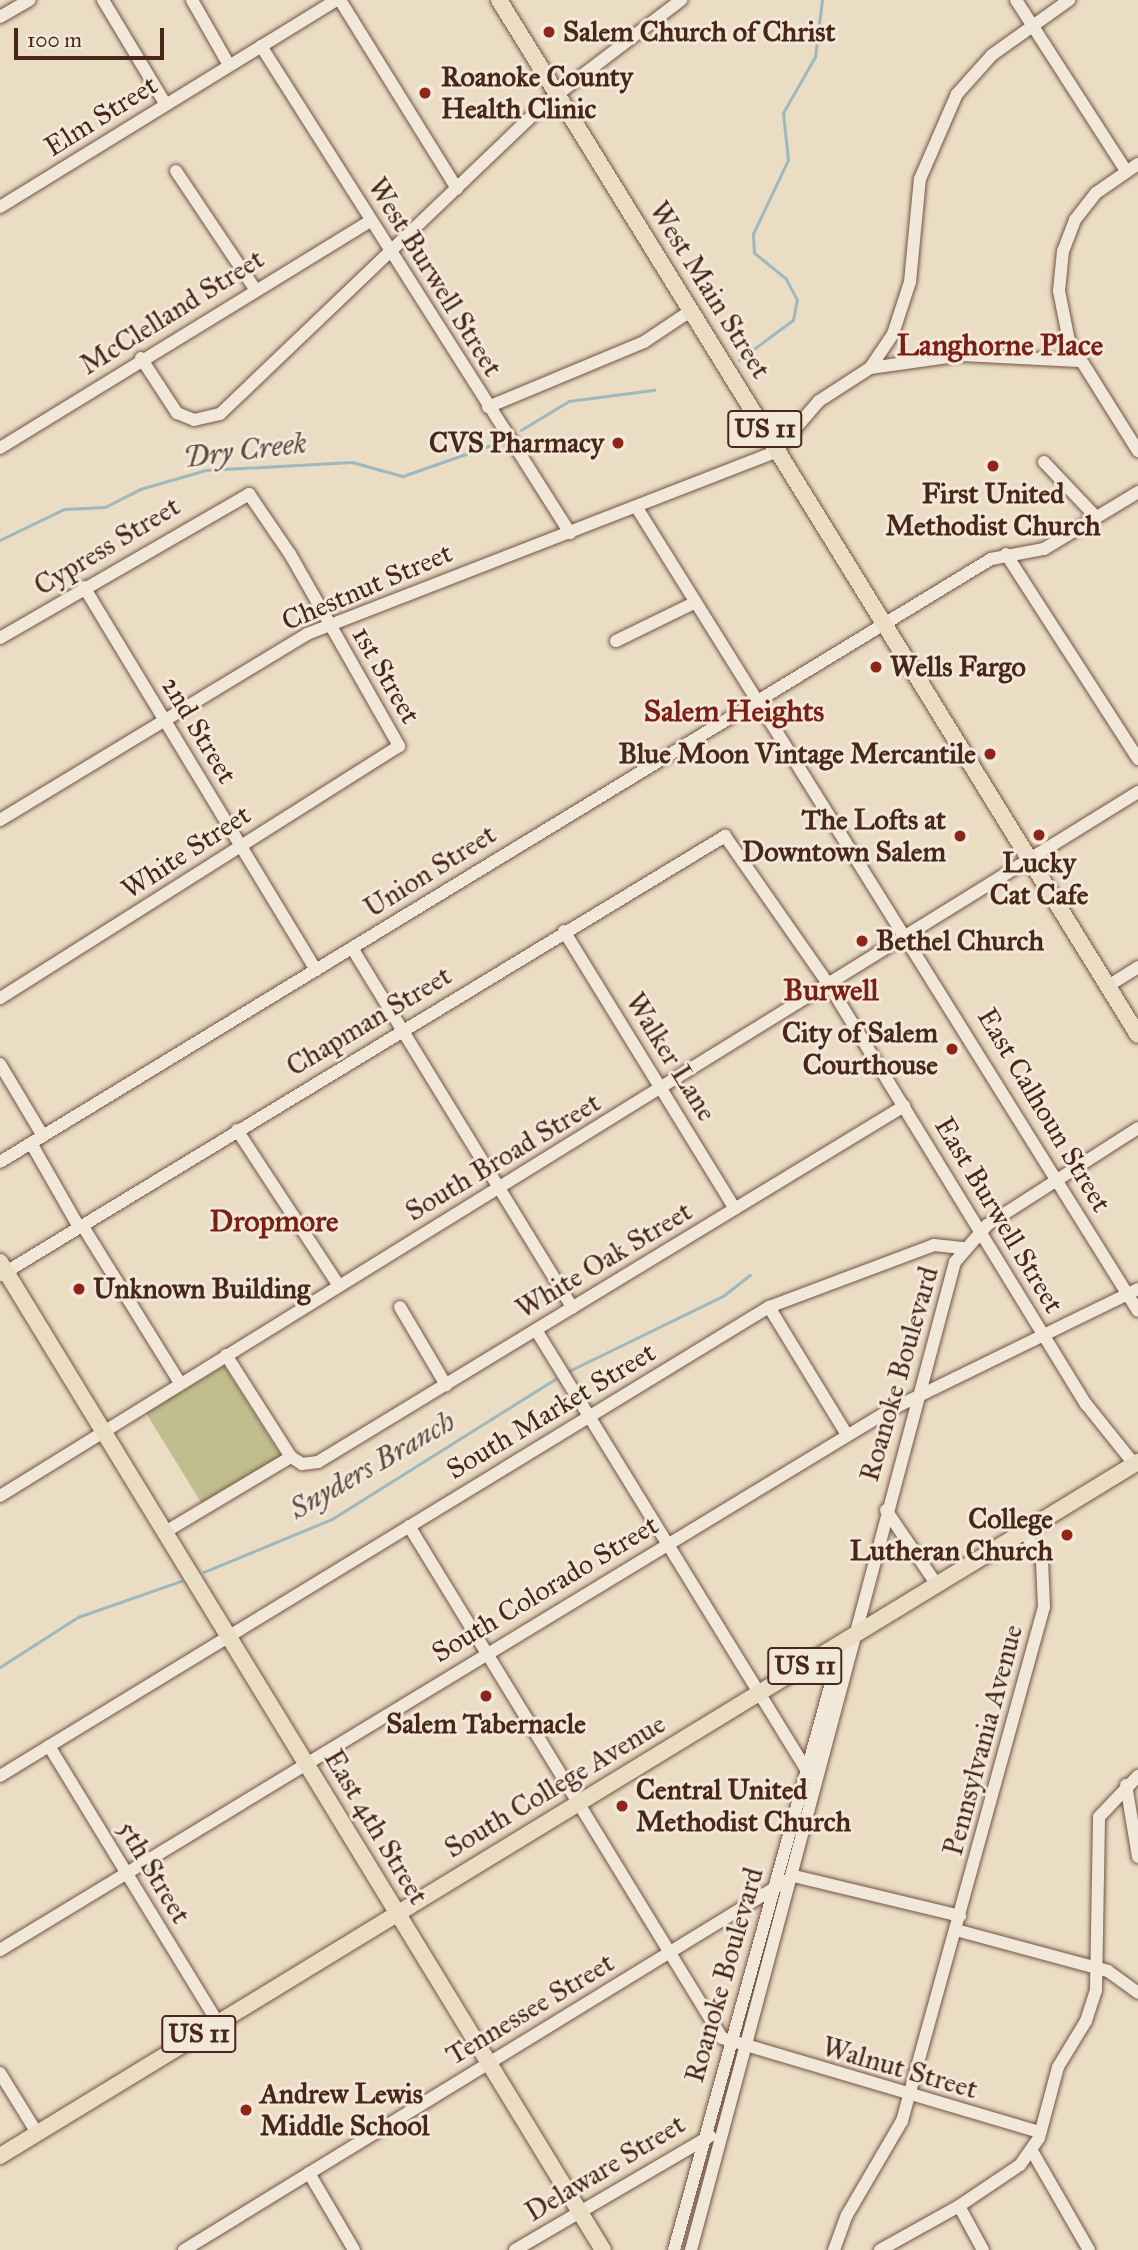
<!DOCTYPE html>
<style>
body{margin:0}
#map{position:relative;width:1138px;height:2250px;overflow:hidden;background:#ebdcc4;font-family:"IM FELL Great Primer",serif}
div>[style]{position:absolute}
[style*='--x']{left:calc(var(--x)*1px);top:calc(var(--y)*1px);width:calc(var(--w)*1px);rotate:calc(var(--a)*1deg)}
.green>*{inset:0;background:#c0be8f}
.stream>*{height:2.5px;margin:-1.25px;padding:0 1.25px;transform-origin:1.25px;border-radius:1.25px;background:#9cb9bd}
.roads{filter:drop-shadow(0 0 2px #725443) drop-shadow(0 0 2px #725443)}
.minor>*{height:12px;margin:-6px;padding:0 6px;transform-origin:6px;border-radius:6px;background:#f2e8d9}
.major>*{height:16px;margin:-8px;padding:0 8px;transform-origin:8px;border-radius:8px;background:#ebdcc4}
.dots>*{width:19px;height:19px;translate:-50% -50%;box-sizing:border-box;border:4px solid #f2e8d9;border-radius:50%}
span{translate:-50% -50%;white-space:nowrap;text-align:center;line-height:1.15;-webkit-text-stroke:6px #f2e8d9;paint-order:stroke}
.shield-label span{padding:2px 5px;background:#f2e8d9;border:2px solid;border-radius:5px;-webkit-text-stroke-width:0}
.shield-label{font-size:26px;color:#492718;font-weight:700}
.poi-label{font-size:28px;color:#492718;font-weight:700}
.left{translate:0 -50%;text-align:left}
.right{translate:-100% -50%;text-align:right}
.street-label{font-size:28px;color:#492718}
.neighbourhood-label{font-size:30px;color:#7a1f14;font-weight:700}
.water-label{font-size:30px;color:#5e4c41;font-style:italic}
.scale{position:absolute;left:14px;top:28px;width:150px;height:32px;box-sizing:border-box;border:4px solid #492718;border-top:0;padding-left:9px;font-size:21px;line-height:24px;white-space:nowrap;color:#492718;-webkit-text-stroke:5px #f2e8d9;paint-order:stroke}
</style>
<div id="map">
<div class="green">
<div style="clip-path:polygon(224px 1366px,281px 1456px,202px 1504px,146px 1413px)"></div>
</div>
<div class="stream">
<div style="--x:739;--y:360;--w:67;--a:-36.5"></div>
<div style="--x:793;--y:320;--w:20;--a:-79"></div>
<div style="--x:797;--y:300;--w:24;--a:-118"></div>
<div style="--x:786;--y:279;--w:41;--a:-140.9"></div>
<div style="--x:754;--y:253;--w:19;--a:-93"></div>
<div style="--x:753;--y:234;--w:82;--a:-64.7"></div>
<div style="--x:788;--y:160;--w:47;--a:-96.1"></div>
<div style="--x:783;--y:113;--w:64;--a:-60.3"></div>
<div style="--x:815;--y:57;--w:57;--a:-83"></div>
<div style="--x:521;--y:430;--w:56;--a:-31.1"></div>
<div style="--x:569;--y:401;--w:86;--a:-7.4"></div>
<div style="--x:0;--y:540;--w:71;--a:-25.8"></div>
<div style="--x:64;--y:509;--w:41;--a:-2.8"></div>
<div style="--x:105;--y:507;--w:39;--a:-27"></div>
<div style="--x:140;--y:489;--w:69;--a:-16.1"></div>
<div style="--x:206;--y:470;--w:146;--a:-3.1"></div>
<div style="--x:352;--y:462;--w:53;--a:15.4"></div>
<div style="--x:403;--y:476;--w:103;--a:-19.3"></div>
<div style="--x:569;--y:1371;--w:171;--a:-26"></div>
<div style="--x:723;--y:1296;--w:34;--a:-38"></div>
<div style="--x:204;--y:1572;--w:139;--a:-22.5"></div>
<div style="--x:332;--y:1519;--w:263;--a:-32.1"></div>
<div style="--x:0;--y:1667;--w:93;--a:-32.7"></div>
<div style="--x:78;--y:1617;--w:109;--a:-19.3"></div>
</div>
<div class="roads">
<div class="minor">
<div style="--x:103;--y:0;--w:122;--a:59"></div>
<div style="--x:192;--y:0;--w:75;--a:60.4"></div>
<div style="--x:340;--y:0;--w:222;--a:58.2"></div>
<div style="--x:1016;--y:0;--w:203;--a:57.2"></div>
<div style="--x:0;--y:17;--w:34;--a:-30"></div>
<div style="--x:261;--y:46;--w:577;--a:57.6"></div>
<div style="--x:1138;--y:164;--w:51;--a:145.4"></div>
<div style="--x:1096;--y:193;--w:34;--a:128"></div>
<div style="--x:1075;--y:220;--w:33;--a:111"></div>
<div style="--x:1063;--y:251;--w:40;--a:95.7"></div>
<div style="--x:1059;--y:291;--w:51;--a:78.7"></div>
<div style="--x:1069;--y:341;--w:130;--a:57.9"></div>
<div style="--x:176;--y:171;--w:142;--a:56.2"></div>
<div style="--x:0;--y:207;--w:395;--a:-31.6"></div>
<div style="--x:141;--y:358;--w:66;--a:56.8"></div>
<div style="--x:177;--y:413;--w:18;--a:22"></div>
<div style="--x:194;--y:420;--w:27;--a:-13"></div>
<div style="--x:220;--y:414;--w:451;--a:-43.7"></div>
<div style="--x:546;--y:103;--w:170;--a:-37.3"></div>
<div style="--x:870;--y:368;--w:93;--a:-8"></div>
<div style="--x:962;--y:355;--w:117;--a:2.9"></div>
<div style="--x:488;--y:407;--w:169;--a:-22.6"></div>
<div style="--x:644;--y:342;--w:58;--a:-33.7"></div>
<div style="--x:0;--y:448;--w:434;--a:-31.5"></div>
<div style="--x:1044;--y:462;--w:76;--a:46.6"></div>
<div style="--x:637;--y:508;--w:946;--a:58.04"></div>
<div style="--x:1006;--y:554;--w:244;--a:57.2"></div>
<div style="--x:84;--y:587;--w:448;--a:58.8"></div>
<div style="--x:0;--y:638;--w:288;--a:-30"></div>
<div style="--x:249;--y:494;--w:73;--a:55.7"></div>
<div style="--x:290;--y:554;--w:221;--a:60.4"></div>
<div style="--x:399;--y:746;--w:472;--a:147.7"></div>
<div style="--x:616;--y:641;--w:87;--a:-26"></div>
<div style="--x:0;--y:820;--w:359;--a:-31.2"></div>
<div style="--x:307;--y:634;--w:502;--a:-21.25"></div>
<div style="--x:775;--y:452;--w:67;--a:-49.2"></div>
<div style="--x:819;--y:401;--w:61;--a:-32.9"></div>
<div style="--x:870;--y:368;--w:41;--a:-55.9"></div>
<div style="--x:893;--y:334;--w:55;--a:-71.9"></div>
<div style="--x:910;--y:282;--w:103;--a:-84.5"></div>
<div style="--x:920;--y:179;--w:93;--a:-66.5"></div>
<div style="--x:957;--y:94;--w:52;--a:-48.1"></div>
<div style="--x:992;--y:55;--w:95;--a:-35.5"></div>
<div style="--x:564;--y:931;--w:326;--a:58.4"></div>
<div style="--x:352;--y:948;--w:422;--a:58.5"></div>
<div style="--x:1108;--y:986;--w:36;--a:-32"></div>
<div style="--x:0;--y:1064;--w:84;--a:59.2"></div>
<div style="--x:237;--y:1130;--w:186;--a:56.8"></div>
<div style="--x:31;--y:1143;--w:97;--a:60.3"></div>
<div style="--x:0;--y:1162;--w:1160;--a:-31.32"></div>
<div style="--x:991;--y:559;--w:54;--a:-10.7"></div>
<div style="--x:1044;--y:549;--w:110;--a:-31.2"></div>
<div style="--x:82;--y:1225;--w:186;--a:58.2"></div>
<div style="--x:1;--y:1275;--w:847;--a:-31.23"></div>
<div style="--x:725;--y:836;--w:182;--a:55.1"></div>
<div style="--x:829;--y:985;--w:492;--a:58.5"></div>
<div style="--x:1086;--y:1404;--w:77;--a:51.3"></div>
<div style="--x:400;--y:1307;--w:91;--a:59.5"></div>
<div style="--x:769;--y:1307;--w:150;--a:58.6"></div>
<div style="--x:536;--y:1330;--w:521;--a:58.41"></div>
<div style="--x:226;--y:1355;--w:121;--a:57.5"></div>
<div style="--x:291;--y:1457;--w:13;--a:32"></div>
<div style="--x:302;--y:1464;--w:16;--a:-7"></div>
<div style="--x:318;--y:1462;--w:686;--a:-31.28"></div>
<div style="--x:0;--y:1496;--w:1338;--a:-31.74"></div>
<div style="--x:886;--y:1510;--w:91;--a:55.8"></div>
<div style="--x:409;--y:1526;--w:600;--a:58.56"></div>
<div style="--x:722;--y:2038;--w:332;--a:16.5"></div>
<div style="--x:165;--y:1532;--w:147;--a:-30.8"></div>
<div style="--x:49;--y:1746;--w:324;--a:58.6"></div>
<div style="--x:0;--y:1776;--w:901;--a:-31.38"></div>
<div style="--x:769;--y:1307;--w:176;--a:-20.6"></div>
<div style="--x:934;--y:1245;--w:31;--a:6"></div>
<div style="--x:1126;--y:1785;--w:73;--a:80.5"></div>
<div style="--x:956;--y:1930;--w:157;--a:15.1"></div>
<div style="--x:1108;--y:1971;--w:37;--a:36"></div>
<div style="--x:0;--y:1950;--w:1041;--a:-31.25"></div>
<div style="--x:890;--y:1410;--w:276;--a:-26"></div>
<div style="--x:0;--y:2073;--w:70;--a:58.3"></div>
<div style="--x:1032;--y:2151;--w:114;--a:60.1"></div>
<div style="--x:309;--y:2173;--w:89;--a:59.7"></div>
<div style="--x:959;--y:2206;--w:73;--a:-33.9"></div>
<div style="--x:1020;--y:2165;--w:33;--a:-55"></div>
<div style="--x:1039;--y:2138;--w:73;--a:-75"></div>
<div style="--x:1058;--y:2067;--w:54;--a:-58.7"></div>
<div style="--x:1086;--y:2021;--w:33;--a:-72"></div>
<div style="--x:1096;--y:1990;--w:173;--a:-89"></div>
<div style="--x:1099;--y:1817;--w:57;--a:-46.4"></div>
<div style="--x:959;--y:2206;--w:50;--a:61.4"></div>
<div style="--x:184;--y:2250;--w:716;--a:-31.51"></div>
<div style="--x:794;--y:1876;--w:171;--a:13.5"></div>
<div style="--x:515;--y:2250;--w:226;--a:-30.3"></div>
<div style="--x:674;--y:2250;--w:607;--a:-74.52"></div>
<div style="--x:836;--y:1665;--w:29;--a:-61"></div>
<div style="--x:691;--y:2250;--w:1023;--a:-75.04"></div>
<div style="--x:955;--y:1262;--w:49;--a:-49.1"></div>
<div style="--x:987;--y:1225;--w:179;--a:-32.7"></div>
<div style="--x:834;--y:2250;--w:37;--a:-70"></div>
<div style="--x:847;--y:2215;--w:109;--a:-59.7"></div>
<div style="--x:902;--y:2121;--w:533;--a:-74.56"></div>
<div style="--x:1044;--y:1607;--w:45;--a:-92.5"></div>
<div style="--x:1042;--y:1562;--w:34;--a:-120"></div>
<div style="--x:880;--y:2250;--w:90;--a:-29.1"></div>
</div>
<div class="major">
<div style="--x:499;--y:0;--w:1216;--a:58.31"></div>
<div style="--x:0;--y:1262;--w:1157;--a:58.6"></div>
<div style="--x:0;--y:2156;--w:1333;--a:-31.38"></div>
</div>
</div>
<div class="dots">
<div style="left:549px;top:32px;background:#8f2418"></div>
<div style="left:425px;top:93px;background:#8f2418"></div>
<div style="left:618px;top:443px;background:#8f2418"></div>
<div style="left:993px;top:466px;background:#8f2418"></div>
<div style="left:876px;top:667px;background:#8f2418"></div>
<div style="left:990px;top:754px;background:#8f2418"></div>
<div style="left:1039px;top:835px;background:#8f2418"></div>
<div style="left:960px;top:836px;background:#8f2418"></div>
<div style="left:862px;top:941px;background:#8f2418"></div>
<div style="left:952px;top:1049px;background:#8f2418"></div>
<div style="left:79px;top:1289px;background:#8f2418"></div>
<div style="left:1067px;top:1535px;background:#8f2418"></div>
<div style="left:486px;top:1696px;background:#8f2418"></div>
<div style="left:622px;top:1806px;background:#8f2418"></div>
<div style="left:246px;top:2110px;background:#8f2418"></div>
</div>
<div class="shield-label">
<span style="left:765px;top:429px">US 11</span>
<span style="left:805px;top:1666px">US 11</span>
<span style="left:199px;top:2034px">US 11</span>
</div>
<div class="poi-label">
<span class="left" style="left:563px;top:32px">Salem Church of Christ</span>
<span class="left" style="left:441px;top:93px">Roanoke County<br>Health Clinic</span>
<span class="right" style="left:604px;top:443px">CVS Pharmacy</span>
<span style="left:993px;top:510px">First United<br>Methodist Church</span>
<span class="left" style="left:890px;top:667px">Wells Fargo</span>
<span class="right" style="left:976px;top:754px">Blue Moon Vintage Mercantile</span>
<span class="right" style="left:946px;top:836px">The Lofts at<br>Downtown Salem</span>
<span style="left:1039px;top:879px">Lucky<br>Cat Cafe</span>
<span class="left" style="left:876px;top:941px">Bethel Church</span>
<span class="right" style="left:938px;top:1049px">City of Salem<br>Courthouse</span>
<span class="left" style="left:93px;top:1289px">Unknown Building</span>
<span class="right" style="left:1053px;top:1535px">College<br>Lutheran Church</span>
<span style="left:486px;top:1724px">Salem Tabernacle</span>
<span class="left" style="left:636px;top:1806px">Central United<br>Methodist Church</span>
<span class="left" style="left:260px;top:2110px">Andrew Lewis<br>Middle School</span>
</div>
<div class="street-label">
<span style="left:101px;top:116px;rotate:-32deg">Elm Street</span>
<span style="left:435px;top:277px;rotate:58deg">West Burwell Street</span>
<span style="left:710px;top:290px;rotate:58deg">West Main Street</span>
<span style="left:172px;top:312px;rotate:-32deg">McClelland Street</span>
<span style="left:107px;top:546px;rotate:-31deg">Cypress Street</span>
<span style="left:367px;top:587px;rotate:-23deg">Chestnut Street</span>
<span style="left:386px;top:675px;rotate:60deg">1st Street</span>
<span style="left:199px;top:730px;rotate:59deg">2nd Street</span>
<span style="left:186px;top:852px;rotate:-33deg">White Street</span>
<span style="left:430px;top:871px;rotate:-32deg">Union Street</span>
<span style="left:369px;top:1021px;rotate:-31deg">Chapman Street</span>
<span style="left:671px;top:1057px;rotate:58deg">Walker Lane</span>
<span style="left:1044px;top:1110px;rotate:59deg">East Calhoun Street</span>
<span style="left:503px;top:1157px;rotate:-31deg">South Broad Street</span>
<span style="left:999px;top:1215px;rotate:59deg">East Burwell Street</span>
<span style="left:604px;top:1260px;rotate:-31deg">White Oak Street</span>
<span style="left:899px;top:1374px;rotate:-74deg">Roanoke Boulevard</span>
<span style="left:551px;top:1411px;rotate:-31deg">South Market Street</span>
<span style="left:545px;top:1589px;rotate:-31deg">South Colorado Street</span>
<span style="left:983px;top:1740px;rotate:-75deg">Pennsylvania Avenue</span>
<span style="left:555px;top:1786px;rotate:-31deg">South College Avenue</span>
<span style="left:376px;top:1827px;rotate:59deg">East 4th Street</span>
<span style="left:154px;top:1872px;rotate:59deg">5th Street</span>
<span style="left:724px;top:1975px;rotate:-74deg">Roanoke Boulevard</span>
<span style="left:530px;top:2009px;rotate:-31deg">Tennessee Street</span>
<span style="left:900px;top:2068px;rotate:16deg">Walnut Street</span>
<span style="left:605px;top:2168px;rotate:-31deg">Delaware Street</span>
</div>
<div class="neighbourhood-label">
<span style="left:1000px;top:345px">Langhorne Place</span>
<span style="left:734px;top:711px">Salem Heights</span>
<span style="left:831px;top:990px">Burwell</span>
<span style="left:274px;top:1221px">Dropmore</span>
</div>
<div class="water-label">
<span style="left:245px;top:450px;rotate:-7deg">Dry Creek</span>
<span style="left:372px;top:1465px;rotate:-30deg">Snyders Branch</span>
</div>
<div class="scale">100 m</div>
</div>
